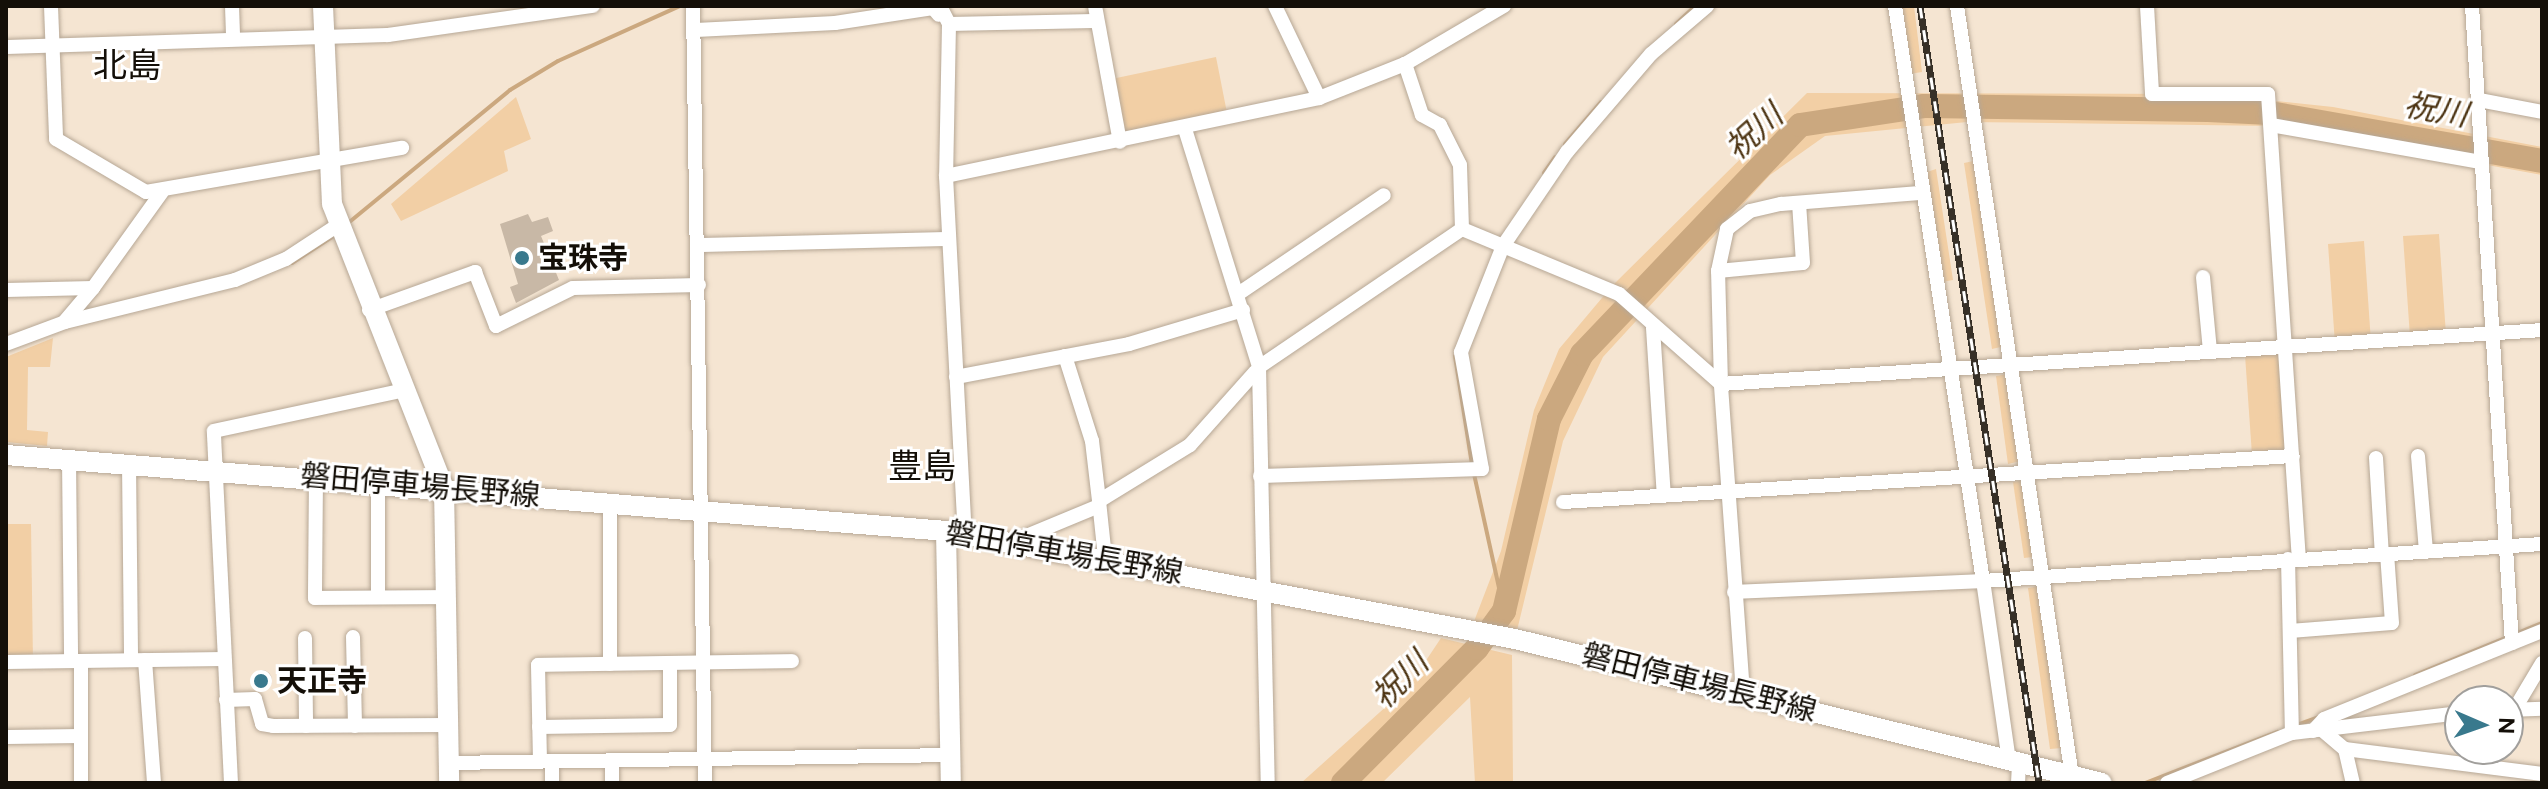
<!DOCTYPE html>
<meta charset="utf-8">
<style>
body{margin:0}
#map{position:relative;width:2548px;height:789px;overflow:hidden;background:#f5e5d2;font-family:Figtree,"Noto Sans JP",sans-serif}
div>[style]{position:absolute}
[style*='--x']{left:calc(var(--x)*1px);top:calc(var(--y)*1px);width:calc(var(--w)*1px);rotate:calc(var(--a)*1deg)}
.green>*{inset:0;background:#f2cfa5}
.stream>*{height:4px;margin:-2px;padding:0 2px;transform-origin:2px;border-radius:2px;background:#cba87f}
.river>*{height:24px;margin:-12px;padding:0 12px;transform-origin:12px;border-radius:12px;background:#cba87f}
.building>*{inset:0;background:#c8b8a6}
.round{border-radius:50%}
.roads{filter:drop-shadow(0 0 2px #b6a795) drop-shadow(0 0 2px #b6a795)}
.street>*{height:14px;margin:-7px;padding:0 7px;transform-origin:7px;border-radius:7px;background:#fff}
.secondary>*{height:20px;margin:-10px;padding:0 10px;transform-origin:10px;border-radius:10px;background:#fff}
.rail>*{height:7px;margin-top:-3.5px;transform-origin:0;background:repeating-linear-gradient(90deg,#fff 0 12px,#373027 0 24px);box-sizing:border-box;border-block:2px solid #373027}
.dots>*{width:22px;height:22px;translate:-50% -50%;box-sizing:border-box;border:4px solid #fff;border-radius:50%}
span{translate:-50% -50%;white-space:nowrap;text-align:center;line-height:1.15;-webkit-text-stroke:6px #fff;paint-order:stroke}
.poi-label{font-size:30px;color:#140f08;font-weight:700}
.left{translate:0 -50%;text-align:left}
.street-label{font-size:30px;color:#140f08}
.water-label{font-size:32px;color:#4c3311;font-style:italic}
.quarter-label{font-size:34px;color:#140f08}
.frame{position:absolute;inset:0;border:8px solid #140f08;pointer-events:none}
.north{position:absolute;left:2444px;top:685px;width:80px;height:80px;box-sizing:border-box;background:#fff;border:2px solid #a19f9c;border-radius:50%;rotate:92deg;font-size:22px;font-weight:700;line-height:32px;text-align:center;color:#140f08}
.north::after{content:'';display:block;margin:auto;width:28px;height:36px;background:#39798d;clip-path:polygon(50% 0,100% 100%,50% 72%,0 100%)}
</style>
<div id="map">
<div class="green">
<div style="clip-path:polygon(1899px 6px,1914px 6px,1922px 72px,1909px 74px)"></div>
<div style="clip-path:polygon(1216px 57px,1228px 118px,1120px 142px,1107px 80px)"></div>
<div style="clip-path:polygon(1807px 93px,2212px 94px,2333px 107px,2542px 147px,2542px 175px,2274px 126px,1967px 122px,1825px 136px,1770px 175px,1603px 357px,1563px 441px,1512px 651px,1473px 624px,1501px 551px,1534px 410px,1559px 349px,1612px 286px)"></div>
<div style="clip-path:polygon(516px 97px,531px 139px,504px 151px,508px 171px,401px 221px,391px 204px)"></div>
<div style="clip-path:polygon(1978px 160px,2005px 346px,1992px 349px,1964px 163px)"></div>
<div style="clip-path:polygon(1936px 169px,1953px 280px,1942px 282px,1924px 173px)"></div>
<div style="clip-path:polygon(2439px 234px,2446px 335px,2410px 337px,2403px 236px)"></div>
<div style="clip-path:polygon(2364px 241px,2371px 342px,2335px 344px,2328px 244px)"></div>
<div style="clip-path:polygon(53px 338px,50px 367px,28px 367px,27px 430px,48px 432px,47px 446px,6px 442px,6px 357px)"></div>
<div style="clip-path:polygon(2281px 352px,2288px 453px,2252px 455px,2245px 355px)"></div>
<div style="clip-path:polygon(2008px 374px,2021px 461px,2008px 464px,1996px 376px)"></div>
<div style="clip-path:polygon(2023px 480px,2033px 557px,2024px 558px,2013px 482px)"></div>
<div style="clip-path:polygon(6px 524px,31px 524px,33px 662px,6px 662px)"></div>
<div style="clip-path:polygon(2039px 586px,2062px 748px,2050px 749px,2028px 588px)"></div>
<div style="clip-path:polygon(1441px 638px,1512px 655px,1513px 783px,1475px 783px,1470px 697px,1382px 783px,1301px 783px,1409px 686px)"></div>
</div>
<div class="stream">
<div style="--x:1676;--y:24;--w:26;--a:-43"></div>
<div style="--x:1565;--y:144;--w:55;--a:-49.4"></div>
<div style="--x:1544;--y:173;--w:19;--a:-55"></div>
<div style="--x:347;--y:224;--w:211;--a:-39.4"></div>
<div style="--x:510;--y:90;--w:56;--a:-31.1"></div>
<div style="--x:558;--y:61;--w:134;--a:-24.3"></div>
<div style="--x:292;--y:263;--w:55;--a:-33.1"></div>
<div style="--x:1455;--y:356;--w:110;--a:81.1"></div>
<div style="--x:1474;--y:474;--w:140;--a:77.6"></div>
<div style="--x:2415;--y:675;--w:137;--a:-22.3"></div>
<div style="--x:2297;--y:725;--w:23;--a:-20"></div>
<div style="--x:2145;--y:783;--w:142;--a:-21.1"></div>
</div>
<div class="river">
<div style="--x:1343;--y:783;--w:190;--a:-45.2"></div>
<div style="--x:1477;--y:648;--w:46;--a:-53.9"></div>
<div style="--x:1504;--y:611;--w:197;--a:-76.8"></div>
<div style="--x:1549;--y:419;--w:73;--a:-63.1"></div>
<div style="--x:1582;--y:354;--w:316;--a:-46.4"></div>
<div style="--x:1800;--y:125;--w:125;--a:-8.7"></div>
<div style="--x:1924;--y:106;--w:284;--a:0.8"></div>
<div style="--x:2208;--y:110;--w:62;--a:2.8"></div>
<div style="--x:2270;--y:113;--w:276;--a:10"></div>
</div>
<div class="building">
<div style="clip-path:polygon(528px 214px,532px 222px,548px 217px,553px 231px,541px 236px,559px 280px,516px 303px,510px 287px,518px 284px,500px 224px)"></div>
<div class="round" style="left:252px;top:670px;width:20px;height:20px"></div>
</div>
<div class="roads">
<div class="street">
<div style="--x:51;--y:6;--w:133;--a:87.8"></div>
<div style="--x:56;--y:139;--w:104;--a:30.5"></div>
<div style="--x:146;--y:192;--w:260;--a:-9.8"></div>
<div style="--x:232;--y:6;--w:30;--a:88"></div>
<div style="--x:693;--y:6;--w:777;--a:89.12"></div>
<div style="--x:940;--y:6;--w:20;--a:63"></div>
<div style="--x:949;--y:24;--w:152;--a:91.1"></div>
<div style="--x:946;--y:176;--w:359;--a:87"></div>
<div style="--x:1095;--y:6;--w:138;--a:79.6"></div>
<div style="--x:1275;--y:6;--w:102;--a:64.4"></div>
<div style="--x:1957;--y:6;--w:786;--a:81.51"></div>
<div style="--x:2147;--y:6;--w:88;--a:86.7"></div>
<div style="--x:2152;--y:94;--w:116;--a:0"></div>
<div style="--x:2268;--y:94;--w:466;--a:86.2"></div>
<div style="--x:2472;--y:6;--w:638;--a:86.41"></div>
<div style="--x:949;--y:24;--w:145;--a:-1.2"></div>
<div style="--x:696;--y:30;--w:139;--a:-2.9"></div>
<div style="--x:835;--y:23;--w:99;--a:-8.7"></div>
<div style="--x:933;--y:8;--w:9;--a:49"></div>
<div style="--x:6;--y:47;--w:382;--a:-1.8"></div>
<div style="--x:388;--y:35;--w:207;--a:-8.1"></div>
<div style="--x:2479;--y:100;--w:64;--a:10.8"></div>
<div style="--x:2271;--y:125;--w:213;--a:10"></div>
<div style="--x:1185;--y:129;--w:249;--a:72.7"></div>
<div style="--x:1259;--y:367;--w:416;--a:88.8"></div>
<div style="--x:946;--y:176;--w:381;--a:-11.8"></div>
<div style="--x:1319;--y:98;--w:92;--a:-21.6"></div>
<div style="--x:1405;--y:64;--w:115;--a:-30.4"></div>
<div style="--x:1462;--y:229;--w:170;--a:22.5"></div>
<div style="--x:1619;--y:294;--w:136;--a:41.4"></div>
<div style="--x:1721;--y:384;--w:823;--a:-3.76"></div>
<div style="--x:699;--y:245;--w:250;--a:-1.4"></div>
<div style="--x:1718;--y:271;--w:85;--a:-5.4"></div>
<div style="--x:1803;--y:263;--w:60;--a:-93.8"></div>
<div style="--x:2203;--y:277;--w:74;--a:84.6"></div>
<div style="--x:6;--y:290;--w:87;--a:-1.3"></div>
<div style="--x:93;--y:288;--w:118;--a:-54.3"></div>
<div style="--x:1238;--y:294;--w:176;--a:-34.1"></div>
<div style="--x:369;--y:310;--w:113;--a:-19.7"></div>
<div style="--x:475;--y:272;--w:58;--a:68.7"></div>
<div style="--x:496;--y:326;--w:86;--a:-26.3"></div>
<div style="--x:573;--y:288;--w:126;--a:-1.4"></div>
<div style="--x:65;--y:321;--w:43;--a:-49.7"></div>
<div style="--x:1653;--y:328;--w:168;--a:86.3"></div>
<div style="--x:6;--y:344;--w:63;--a:-20.4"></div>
<div style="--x:65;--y:322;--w:175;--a:-13.9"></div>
<div style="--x:235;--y:280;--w:55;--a:-22.4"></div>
<div style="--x:286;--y:259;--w:62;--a:-33.2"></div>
<div style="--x:1065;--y:356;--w:89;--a:72.4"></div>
<div style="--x:1092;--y:441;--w:60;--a:83.3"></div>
<div style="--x:1259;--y:367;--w:245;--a:-34.2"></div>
<div style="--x:1462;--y:229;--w:64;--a:-91.8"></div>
<div style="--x:1460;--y:165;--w:45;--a:-116.6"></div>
<div style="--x:1440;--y:125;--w:21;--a:-151"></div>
<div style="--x:1422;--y:115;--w:54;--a:-108.4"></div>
<div style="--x:956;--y:377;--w:176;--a:-10.8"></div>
<div style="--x:1129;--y:344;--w:119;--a:-16.6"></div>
<div style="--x:2418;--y:456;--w:96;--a:85.2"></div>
<div style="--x:2376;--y:458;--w:97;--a:86.5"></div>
<div style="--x:69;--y:459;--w:202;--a:89.4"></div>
<div style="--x:129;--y:463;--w:197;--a:89.4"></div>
<div style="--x:1260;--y:476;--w:222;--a:-1.8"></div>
<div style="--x:1482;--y:469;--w:119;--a:-100.2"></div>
<div style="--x:1461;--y:352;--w:114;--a:-68.4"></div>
<div style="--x:1503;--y:246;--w:114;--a:-55.8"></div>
<div style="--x:1567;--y:152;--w:129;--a:-49.4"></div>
<div style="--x:1651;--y:54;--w:74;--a:-40.6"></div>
<div style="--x:316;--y:477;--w:121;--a:90.5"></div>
<div style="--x:315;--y:598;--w:132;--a:-0.4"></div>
<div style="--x:378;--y:481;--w:116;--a:90"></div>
<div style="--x:610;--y:501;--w:163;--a:90"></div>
<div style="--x:1563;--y:502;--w:731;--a:-3.61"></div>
<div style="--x:1012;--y:542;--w:94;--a:-22.5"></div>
<div style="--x:1105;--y:558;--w:57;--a:-96"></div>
<div style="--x:1099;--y:501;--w:107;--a:-31.6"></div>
<div style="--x:1190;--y:445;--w:98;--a:-48.3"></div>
<div style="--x:2288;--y:559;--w:174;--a:88.7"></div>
<div style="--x:1734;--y:592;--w:249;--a:-2.5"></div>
<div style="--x:1983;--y:581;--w:582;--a:-98.7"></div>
<div style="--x:2290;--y:631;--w:102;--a:-4.5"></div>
<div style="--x:2392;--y:623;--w:69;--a:-94.1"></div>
<div style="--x:353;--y:637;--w:89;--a:88.7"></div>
<div style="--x:305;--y:638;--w:88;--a:89.3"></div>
<div style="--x:145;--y:660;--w:123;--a:85.8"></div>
<div style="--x:81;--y:661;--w:122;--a:90"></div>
<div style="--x:6;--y:662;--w:218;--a:-0.8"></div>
<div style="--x:1743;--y:693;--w:310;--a:-94.1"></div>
<div style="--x:1721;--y:384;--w:113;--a:-91.5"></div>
<div style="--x:1718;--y:271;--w:43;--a:-77.9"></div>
<div style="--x:1727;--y:229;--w:29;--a:-38"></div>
<div style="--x:1750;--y:211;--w:32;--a:-13"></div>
<div style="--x:1781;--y:204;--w:139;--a:-4.5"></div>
<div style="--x:226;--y:700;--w:29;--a:-2"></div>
<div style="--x:255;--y:699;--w:26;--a:74"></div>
<div style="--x:262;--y:724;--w:11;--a:10"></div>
<div style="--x:273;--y:726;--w:175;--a:-0.3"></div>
<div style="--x:2508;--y:710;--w:34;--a:-2"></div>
<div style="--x:2514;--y:710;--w:55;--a:-59.2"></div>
<div style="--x:539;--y:727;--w:131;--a:-0.9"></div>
<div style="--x:670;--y:725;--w:62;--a:-90"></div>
<div style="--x:2322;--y:730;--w:30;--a:40"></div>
<div style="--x:2345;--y:749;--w:35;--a:77"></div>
<div style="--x:2313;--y:731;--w:16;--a:-47"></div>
<div style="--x:2324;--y:719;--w:235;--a:-22"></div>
<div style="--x:6;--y:737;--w:75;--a:-0.8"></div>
<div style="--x:2345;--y:749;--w:199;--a:7.2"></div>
<div style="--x:612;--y:760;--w:23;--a:90"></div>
<div style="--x:540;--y:761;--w:96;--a:-91.2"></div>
<div style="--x:538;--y:665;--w:254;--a:-0.9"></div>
<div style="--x:552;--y:761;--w:22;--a:90"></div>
<div style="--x:2009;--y:761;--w:182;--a:-98.2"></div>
<div style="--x:1983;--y:581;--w:560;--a:-3.79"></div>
<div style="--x:449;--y:763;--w:501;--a:-0.91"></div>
<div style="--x:231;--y:783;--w:352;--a:-92.8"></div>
<div style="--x:214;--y:431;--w:196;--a:-12.1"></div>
<div style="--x:2018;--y:783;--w:20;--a:-87"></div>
<div style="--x:2167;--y:783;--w:135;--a:-21.8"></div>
<div style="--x:2292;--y:733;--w:169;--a:-6.8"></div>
</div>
<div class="secondary">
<div style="--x:323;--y:6;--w:198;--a:87.4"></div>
<div style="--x:332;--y:204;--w:305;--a:68.5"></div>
<div style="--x:444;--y:488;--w:295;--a:89"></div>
<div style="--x:6;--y:455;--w:943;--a:4.62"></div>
<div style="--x:946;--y:531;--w:579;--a:10.75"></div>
<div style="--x:1515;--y:639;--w:604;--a:13.78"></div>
<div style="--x:946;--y:531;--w:252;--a:88.9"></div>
</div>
</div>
<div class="rail">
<div style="--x:1920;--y:6;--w:786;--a:81.29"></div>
</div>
<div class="dots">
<div style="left:522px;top:258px;background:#39798d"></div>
<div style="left:261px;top:681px;background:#39798d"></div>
</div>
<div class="poi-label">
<span class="left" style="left:538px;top:258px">宝珠寺</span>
<span class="left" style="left:277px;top:681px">天正寺</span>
</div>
<div class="street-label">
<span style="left:420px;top:486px;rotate:5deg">磐田停車場長野線</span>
<span style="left:1064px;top:553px;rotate:10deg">磐田停車場長野線</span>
<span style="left:1699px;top:683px;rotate:14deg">磐田停車場長野線</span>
</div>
<div class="water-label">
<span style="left:2436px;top:110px;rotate:10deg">祝川</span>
<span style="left:1754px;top:132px;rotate:-42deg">祝川</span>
<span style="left:1400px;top:680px;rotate:-45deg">祝川</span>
</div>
<div class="quarter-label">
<span style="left:127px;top:66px">北島</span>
<span style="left:922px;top:467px">豊島</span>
</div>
<div class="frame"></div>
<div class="north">N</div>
</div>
